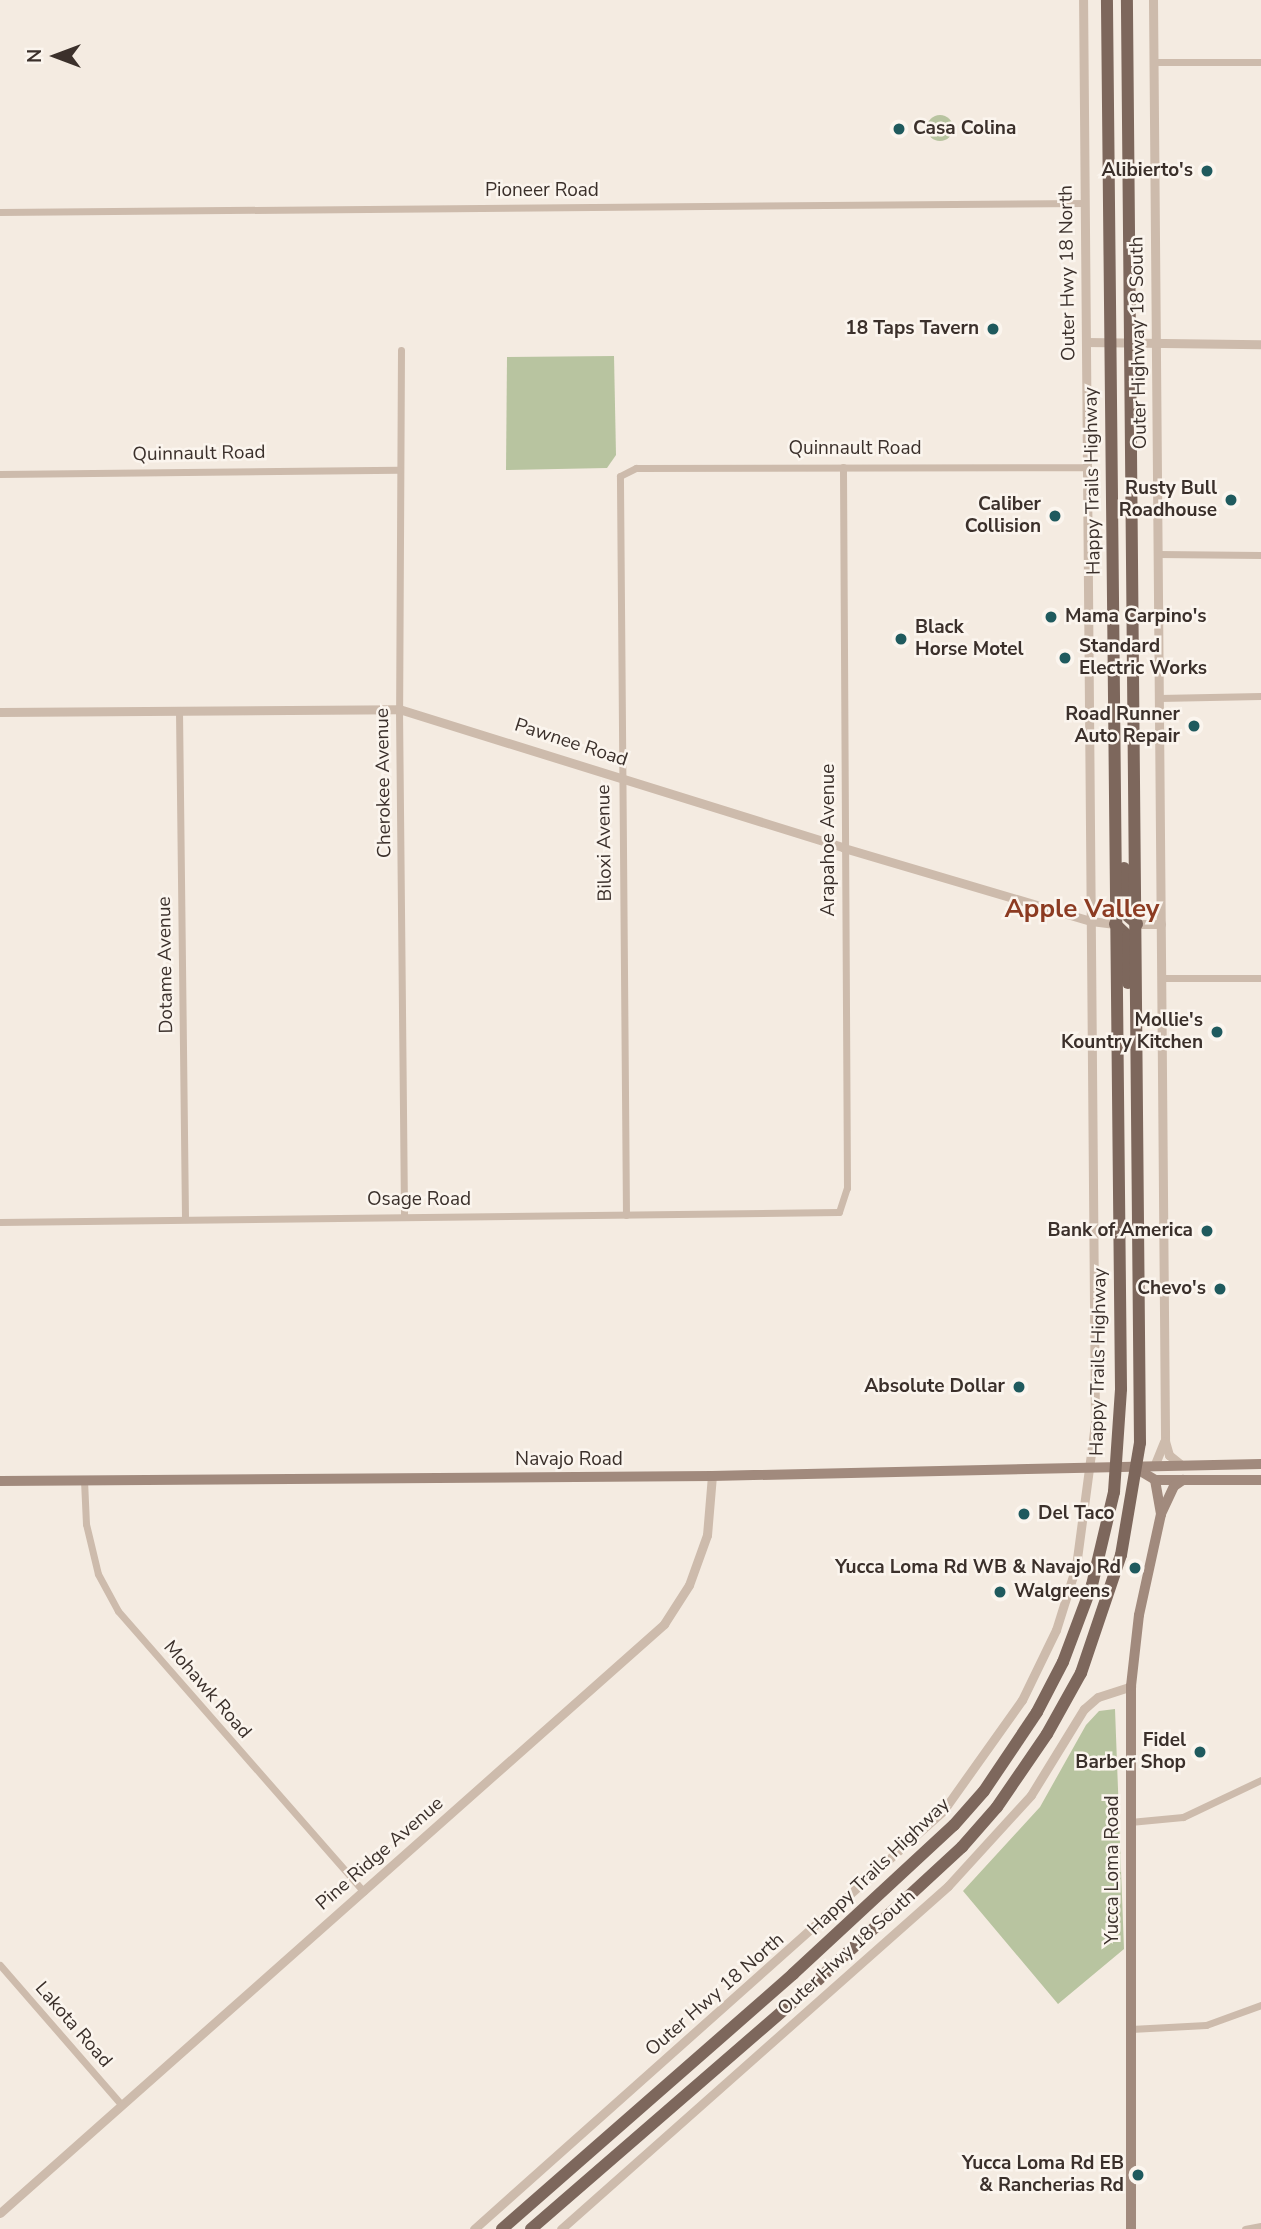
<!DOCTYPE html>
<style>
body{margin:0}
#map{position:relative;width:1261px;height:2229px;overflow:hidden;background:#f4ebe1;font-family:"Nunito Sans",sans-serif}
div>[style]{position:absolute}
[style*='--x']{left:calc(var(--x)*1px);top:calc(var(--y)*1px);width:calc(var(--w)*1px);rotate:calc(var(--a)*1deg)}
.green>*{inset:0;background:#b8c4a0}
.round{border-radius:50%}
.minor>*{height:7px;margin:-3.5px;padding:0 3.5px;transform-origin:3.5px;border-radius:3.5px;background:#cdbbac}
.tertiary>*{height:9px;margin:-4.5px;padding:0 4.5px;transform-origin:4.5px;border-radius:4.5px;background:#cdbbac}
.secondary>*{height:10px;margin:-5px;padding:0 5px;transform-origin:5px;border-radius:5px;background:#a18a7d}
.primary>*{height:12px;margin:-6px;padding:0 6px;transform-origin:6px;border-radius:6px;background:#7d675c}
.dots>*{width:19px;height:19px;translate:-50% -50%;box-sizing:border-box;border:4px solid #fbf5ee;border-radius:50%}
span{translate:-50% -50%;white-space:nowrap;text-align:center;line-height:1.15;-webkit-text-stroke:5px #fbf5ee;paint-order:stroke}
.poi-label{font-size:19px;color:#3b302b;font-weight:700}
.left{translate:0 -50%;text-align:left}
.right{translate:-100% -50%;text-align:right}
.street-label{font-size:19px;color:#3b302b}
.district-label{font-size:26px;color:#8c3b22;font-weight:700}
.north{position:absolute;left:21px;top:21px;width:70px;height:70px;-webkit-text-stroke:5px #fbf5ee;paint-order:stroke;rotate:270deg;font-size:19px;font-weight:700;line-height:28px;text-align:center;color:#3b302b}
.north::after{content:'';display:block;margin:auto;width:24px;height:32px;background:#3b302b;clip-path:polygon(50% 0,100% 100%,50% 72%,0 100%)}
</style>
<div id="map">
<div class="green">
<div class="round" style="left:927px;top:115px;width:26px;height:26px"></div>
<div style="clip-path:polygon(614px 356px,616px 455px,607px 468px,506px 470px,507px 357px)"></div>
<div style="clip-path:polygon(1115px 1709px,1124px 1949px,1058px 2004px,963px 1891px,1040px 1807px,1086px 1725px,1099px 1711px)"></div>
</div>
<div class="minor">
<div style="--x:1154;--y:62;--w:107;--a:0"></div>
<div style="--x:0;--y:212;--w:1085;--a:-0.48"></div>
<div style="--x:401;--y:350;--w:359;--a:90.3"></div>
<div style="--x:399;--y:709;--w:506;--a:89.43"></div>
<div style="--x:0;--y:474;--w:399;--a:-0.6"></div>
<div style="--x:1158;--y:554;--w:103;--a:0.6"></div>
<div style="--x:1159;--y:698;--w:102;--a:-1.1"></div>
<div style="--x:179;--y:711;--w:507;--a:89.32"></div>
<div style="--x:1162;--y:978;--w:99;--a:0"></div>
<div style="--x:626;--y:1215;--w:739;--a:-90.47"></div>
<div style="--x:620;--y:476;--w:18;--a:-27"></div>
<div style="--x:636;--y:468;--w:451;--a:-0.1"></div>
<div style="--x:0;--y:1222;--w:839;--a:-0.68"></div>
<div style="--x:839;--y:1212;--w:25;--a:-72"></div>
<div style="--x:847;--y:1188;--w:721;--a:-90.32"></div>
<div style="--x:84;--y:1480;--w:44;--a:87.4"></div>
<div style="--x:86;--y:1524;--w:51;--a:76.5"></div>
<div style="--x:98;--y:1574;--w:42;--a:61.6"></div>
<div style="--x:118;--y:1611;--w:373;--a:48.8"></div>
<div style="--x:1130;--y:1822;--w:53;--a:-5.4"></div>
<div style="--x:1183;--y:1817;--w:86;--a:-25.4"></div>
<div style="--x:0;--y:1965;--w:184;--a:49"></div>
<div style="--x:1131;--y:2029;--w:75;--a:-3.1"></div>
<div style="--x:1206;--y:2025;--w:59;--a:-20"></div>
<div style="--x:1245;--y:2229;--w:16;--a:-11"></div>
</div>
<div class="tertiary">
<div style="--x:1153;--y:0;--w:1441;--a:89.52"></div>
<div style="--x:1165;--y:1441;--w:15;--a:74"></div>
<div style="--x:1169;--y:1455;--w:14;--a:39"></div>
<div style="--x:1086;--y:342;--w:175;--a:0.7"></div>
<div style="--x:0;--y:712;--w:399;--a:-0.4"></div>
<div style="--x:399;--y:709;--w:466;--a:17.3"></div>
<div style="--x:844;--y:848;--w:258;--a:16.5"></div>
<div style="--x:1091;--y:921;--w:24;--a:7"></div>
<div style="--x:1137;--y:924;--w:24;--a:0"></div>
<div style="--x:1155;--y:1464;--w:24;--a:-68"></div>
<div style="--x:0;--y:2213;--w:888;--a:-41.57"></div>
<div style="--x:664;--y:1624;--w:46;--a:-57.3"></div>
<div style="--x:689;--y:1585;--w:53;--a:-70.2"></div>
<div style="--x:707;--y:1535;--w:59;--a:-85.2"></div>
<div style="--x:474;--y:2229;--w:628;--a:-41.71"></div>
<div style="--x:943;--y:1811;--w:136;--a:-54.6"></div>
<div style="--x:1022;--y:1700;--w:78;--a:-64.1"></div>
<div style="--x:1056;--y:1630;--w:67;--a:-72.6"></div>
<div style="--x:1076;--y:1566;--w:143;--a:-82.4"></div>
<div style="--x:1095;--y:1424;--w:1424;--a:-90.48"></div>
<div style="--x:561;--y:2229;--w:517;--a:-41.55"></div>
<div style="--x:948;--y:1886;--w:123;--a:-47.6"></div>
<div style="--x:1031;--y:1795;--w:101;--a:-58.4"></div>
<div style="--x:1084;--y:1709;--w:18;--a:-41"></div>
<div style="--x:1098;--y:1697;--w:35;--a:-18"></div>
</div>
<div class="secondary">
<div style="--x:1137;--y:1469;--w:21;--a:31"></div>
<div style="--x:1155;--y:1480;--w:106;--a:0"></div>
<div style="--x:1155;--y:1480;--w:35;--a:80"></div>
<div style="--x:0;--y:1481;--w:712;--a:-0.4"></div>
<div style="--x:712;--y:1476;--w:549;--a:-1.25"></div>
<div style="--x:1131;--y:2229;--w:543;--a:-90"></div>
<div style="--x:1131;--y:1686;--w:71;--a:-83.6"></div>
<div style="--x:1139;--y:1615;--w:103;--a:-77.7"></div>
<div style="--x:1161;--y:1514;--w:31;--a:-65"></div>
<div style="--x:1174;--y:1486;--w:11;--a:-34"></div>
</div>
<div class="primary">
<div style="--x:1124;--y:868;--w:45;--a:90"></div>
<div style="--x:1124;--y:913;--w:17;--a:40"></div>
<div style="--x:1115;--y:924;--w:18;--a:43"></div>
<div style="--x:1128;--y:936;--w:47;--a:90"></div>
<div style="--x:502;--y:2229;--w:387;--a:-41.2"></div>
<div style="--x:793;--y:1974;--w:219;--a:-42.8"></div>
<div style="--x:954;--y:1825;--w:45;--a:-48.6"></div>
<div style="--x:984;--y:1791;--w:95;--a:-56.1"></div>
<div style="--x:1037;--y:1712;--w:56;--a:-62.5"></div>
<div style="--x:1063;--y:1662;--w:82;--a:-69.4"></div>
<div style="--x:1092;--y:1585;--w:96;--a:-76.7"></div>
<div style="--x:1114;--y:1492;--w:103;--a:-86.1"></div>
<div style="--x:1121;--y:1389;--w:1389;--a:-90.58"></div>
<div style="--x:531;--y:2229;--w:365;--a:-40.9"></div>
<div style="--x:807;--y:1990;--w:211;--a:-42.7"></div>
<div style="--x:962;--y:1847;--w:53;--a:-48.8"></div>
<div style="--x:997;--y:1807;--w:88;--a:-55.6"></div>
<div style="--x:1047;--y:1734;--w:70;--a:-60.9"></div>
<div style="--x:1081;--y:1673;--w:125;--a:-71.3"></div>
<div style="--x:1121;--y:1555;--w:114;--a:-80.4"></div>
<div style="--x:1140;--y:1443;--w:1443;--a:-90.52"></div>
</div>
<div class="dots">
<div style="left:899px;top:129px;background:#1f5a5e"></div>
<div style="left:1207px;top:171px;background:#1f5a5e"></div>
<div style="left:993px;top:329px;background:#1f5a5e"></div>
<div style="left:1231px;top:500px;background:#1f5a5e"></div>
<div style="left:1055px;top:516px;background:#1f5a5e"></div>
<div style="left:1051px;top:617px;background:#1f5a5e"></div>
<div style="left:901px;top:639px;background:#1f5a5e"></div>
<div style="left:1065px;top:658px;background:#1f5a5e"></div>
<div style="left:1194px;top:726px;background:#1f5a5e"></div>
<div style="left:1217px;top:1032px;background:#1f5a5e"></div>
<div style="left:1207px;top:1231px;background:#1f5a5e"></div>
<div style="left:1220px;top:1289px;background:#1f5a5e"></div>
<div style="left:1019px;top:1387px;background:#1f5a5e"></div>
<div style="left:1024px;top:1514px;background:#1f5a5e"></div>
<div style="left:1135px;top:1568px;background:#1f5a5e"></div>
<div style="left:1000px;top:1592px;background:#1f5a5e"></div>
<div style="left:1200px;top:1752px;background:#1f5a5e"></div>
<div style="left:1138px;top:2175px;background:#1f5a5e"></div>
</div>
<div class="poi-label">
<span class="left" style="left:913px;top:129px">Casa Colina</span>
<span class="right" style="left:1193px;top:171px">Alibierto's</span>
<span class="right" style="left:979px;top:329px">18 Taps Tavern</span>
<span class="right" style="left:1217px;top:500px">Rusty Bull<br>Roadhouse</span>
<span class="right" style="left:1041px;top:516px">Caliber<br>Collision</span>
<span class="left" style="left:1065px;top:617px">Mama Carpino's</span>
<span class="left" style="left:915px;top:639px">Black<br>Horse Motel</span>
<span class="left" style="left:1079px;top:658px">Standard<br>Electric Works</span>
<span class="right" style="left:1180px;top:726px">Road Runner<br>Auto Repair</span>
<span class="right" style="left:1203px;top:1032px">Mollie's<br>Kountry Kitchen</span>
<span class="right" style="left:1193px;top:1231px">Bank of America</span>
<span class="right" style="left:1206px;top:1289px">Chevo's</span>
<span class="right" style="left:1005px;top:1387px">Absolute Dollar</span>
<span class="left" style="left:1038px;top:1514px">Del Taco</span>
<span class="right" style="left:1121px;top:1568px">Yucca Loma Rd WB &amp; Navajo Rd</span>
<span class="left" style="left:1014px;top:1592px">Walgreens</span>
<span class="right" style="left:1186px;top:1752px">Fidel<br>Barber Shop</span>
<span class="right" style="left:1124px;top:2175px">Yucca Loma Rd EB<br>&amp; Rancherias Rd</span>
</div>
<div class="street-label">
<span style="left:542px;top:191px">Pioneer Road</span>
<span style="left:1068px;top:273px;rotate:-91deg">Outer Hwy 18 North</span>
<span style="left:1139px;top:343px;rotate:-91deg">Outer Highway 18 South</span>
<span style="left:855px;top:449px">Quinnault Road</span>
<span style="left:199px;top:454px;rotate:-1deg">Quinnault Road</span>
<span style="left:1093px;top:481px;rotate:-91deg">Happy Trails Highway</span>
<span style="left:571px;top:743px;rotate:18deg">Pawnee Road</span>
<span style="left:384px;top:783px;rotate:-91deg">Cherokee Avenue</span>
<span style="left:829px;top:840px;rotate:-90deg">Arapahoe Avenue</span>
<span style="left:605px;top:843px;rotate:-91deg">Biloxi Avenue</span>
<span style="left:166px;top:965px;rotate:-91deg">Dotame Avenue</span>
<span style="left:419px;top:1200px">Osage Road</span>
<span style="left:1099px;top:1362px;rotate:-89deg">Happy Trails Highway</span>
<span style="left:569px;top:1460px">Navajo Road</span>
<span style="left:207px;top:1690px;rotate:49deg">Mohawk Road</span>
<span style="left:380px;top:1854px;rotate:-41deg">Pine Ridge Avenue</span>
<span style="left:879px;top:1867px;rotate:-44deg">Happy Trails Highway</span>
<span style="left:1113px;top:1870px;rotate:-90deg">Yucca Loma Road</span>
<span style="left:847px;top:1953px;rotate:-42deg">Outer Hwy 18 South</span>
<span style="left:715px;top:1995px;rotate:-41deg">Outer Hwy 18 North</span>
<span style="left:73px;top:2025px;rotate:49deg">Lakota Road</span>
</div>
<div class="district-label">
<span style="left:1082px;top:909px">Apple Valley</span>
</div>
<div class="north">N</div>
</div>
